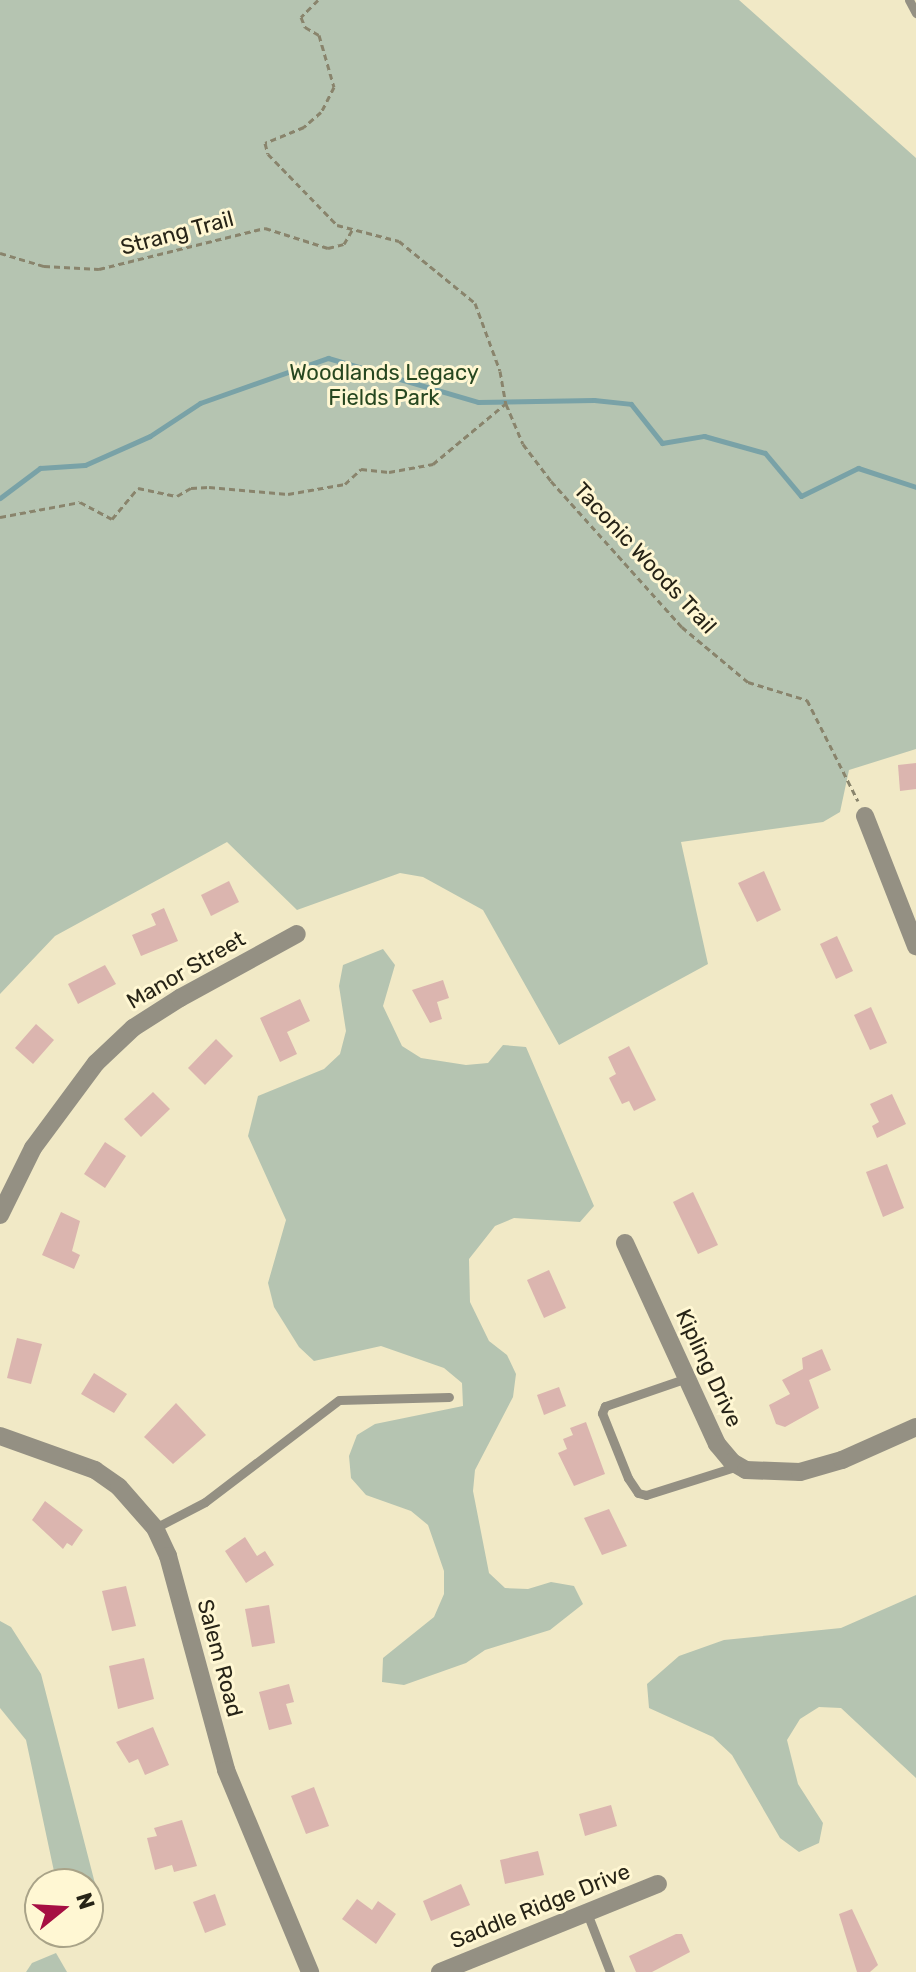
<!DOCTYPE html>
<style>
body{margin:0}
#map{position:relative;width:916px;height:1972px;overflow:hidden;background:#f1e9c6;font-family:Rubik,sans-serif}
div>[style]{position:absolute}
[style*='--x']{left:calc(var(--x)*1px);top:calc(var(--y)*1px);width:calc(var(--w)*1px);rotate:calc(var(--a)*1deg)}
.green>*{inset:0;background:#b5c4b1}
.stream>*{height:5px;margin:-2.5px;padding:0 2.5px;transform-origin:2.5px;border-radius:2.5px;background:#79a2a7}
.building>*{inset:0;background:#dbb5af}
.path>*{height:3px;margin-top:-1.5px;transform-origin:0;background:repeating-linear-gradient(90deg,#89846c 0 6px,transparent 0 10px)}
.service>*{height:9px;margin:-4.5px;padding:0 4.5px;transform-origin:4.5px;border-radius:4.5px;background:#949083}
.minor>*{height:18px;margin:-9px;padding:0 9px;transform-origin:9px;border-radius:9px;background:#949083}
span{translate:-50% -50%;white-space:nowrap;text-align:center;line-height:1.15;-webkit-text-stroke:6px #fff7d3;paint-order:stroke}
.street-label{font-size:22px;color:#272417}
.park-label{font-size:22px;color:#274720}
.north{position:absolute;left:24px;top:1868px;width:80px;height:80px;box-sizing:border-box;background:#fff7d3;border:2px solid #a9a388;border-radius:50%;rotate:72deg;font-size:22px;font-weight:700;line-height:32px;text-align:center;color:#272417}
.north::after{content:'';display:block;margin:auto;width:28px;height:36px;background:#a60f43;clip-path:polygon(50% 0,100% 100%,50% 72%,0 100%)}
</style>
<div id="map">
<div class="green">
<div style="clip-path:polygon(0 0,739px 0,916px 158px,916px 749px,849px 770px,840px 812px,823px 822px,681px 842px,708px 964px,559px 1045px,483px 910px,423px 877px,400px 873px,297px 910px,227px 842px,55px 936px,0 994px)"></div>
<div style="clip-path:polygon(383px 949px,395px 965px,383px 1006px,402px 1046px,421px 1058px,466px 1065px,488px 1063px,503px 1045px,526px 1047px,594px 1206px,580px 1222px,514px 1218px,495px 1226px,469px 1259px,470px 1302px,489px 1341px,507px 1355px,516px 1374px,513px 1397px,475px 1470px,473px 1491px,489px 1573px,505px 1588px,528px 1589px,551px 1582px,574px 1586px,583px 1604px,550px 1630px,485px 1650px,466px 1663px,404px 1685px,382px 1682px,383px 1658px,434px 1617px,444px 1594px,444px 1571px,428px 1525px,411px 1511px,366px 1495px,351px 1478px,349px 1456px,357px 1435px,375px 1424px,463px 1406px,462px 1383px,444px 1368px,381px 1346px,314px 1361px,299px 1347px,274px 1307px,268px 1283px,286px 1220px,248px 1136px,258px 1096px,324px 1069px,340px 1054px,346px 1031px,339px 986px,343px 965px)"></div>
<div style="clip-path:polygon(916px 1595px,916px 1778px,841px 1708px,819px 1707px,800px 1719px,787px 1740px,798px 1784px,823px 1823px,819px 1843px,799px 1852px,780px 1838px,732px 1755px,713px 1737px,649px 1708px,647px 1684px,679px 1656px,724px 1640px,841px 1628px)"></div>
<div style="clip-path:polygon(0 1621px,11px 1627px,41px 1674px,99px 1899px,88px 1909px,88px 1884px,61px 1884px,55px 1876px,26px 1740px,0 1708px)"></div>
<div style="clip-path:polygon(56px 1953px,67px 1972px,26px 1972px,32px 1963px)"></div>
</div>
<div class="stream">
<div style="--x:0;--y:498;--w:50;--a:-36.9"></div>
<div style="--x:40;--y:468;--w:45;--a:-3.8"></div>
<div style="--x:85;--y:465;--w:71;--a:-24"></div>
<div style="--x:150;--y:436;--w:60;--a:-33.4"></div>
<div style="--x:200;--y:403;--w:136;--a:-19.4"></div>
<div style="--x:328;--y:358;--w:156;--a:16.3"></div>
<div style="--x:478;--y:402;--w:116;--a:-1"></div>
<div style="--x:594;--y:400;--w:37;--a:6"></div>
<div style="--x:631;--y:404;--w:50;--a:51.5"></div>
<div style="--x:662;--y:443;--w:43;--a:-9.5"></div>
<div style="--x:704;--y:436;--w:63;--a:15.6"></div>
<div style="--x:765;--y:453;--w:56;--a:50.1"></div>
<div style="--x:801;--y:496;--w:64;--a:-26.2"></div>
<div style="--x:858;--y:468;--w:61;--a:18.1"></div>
</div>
<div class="building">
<div style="clip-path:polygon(916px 763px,916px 789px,900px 791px,898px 765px)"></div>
<div style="clip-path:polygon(764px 871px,781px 910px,757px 922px,738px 883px)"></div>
<div style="clip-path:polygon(229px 881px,239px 902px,211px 916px,201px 895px)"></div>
<div style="clip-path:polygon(164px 908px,178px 941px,141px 956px,132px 935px,156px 925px,151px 914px)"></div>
<div style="clip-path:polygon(837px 936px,853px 971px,836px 979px,820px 944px)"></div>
<div style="clip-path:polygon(105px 965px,116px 984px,78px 1004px,68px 984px)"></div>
<div style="clip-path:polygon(443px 980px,449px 998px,437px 1002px,442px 1019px,430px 1023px,412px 990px)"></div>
<div style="clip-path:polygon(300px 999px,310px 1021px,287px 1032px,297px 1054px,280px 1062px,260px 1018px)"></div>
<div style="clip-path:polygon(871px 1007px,887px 1043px,870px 1050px,854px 1015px)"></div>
<div style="clip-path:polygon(36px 1024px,54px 1040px,33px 1064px,15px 1048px)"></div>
<div style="clip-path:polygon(216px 1039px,233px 1056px,205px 1085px,188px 1068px)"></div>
<div style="clip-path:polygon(629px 1046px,656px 1100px,634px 1111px,629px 1101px,622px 1104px,609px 1078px,616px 1074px,608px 1057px)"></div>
<div style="clip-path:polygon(153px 1092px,170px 1109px,141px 1137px,124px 1119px)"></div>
<div style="clip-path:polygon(892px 1094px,906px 1124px,877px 1138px,872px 1126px,879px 1122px,870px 1104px)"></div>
<div style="clip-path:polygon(105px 1142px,126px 1156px,105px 1188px,84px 1174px)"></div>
<div style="clip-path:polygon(887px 1164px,904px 1208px,883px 1217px,866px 1172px)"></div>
<div style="clip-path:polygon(693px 1192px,718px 1245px,698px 1254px,673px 1202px)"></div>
<div style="clip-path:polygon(61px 1212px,80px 1221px,72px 1251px,80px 1255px,74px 1269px,42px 1255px)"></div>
<div style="clip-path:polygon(549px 1270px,566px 1308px,544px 1318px,527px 1280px)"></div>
<div style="clip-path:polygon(17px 1338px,42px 1344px,31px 1384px,7px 1378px)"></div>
<div style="clip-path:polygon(822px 1349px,831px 1370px,809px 1380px,819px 1408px,785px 1427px,776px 1424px,769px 1405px,790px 1394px,782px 1380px,803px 1369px,802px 1358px)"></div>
<div style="clip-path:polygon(94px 1373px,127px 1394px,114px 1413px,81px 1394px)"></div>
<div style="clip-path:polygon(559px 1387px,566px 1406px,544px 1415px,537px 1395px)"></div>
<div style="clip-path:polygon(176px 1403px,206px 1435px,173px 1464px,144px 1437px)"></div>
<div style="clip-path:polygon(586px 1422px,605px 1474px,574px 1486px,558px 1453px,567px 1449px,563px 1439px,573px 1435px,570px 1428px)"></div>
<div style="clip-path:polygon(45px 1501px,83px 1530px,72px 1546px,67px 1543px,63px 1549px,32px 1520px)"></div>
<div style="clip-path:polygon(609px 1509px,627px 1546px,602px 1555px,584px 1518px)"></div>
<div style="clip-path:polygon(245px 1537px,257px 1556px,265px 1551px,274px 1565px,246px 1583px,225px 1551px)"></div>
<div style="clip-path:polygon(126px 1586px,136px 1626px,112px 1631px,102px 1591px)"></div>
<div style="clip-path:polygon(269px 1605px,275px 1643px,252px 1647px,245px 1609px)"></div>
<div style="clip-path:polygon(144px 1658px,154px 1699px,118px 1709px,109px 1666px)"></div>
<div style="clip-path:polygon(289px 1684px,294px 1702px,286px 1704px,292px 1724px,269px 1730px,259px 1692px)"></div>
<div style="clip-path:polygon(153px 1727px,169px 1765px,145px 1775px,138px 1759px,129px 1763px,116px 1742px)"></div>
<div style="clip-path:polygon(314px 1787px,329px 1826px,306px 1834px,291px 1796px)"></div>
<div style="clip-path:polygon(611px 1805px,617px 1826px,585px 1836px,579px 1814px)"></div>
<div style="clip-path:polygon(182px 1820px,197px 1866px,174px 1872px,172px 1865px,155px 1870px,147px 1838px,157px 1836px,154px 1828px)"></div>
<div style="clip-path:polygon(538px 1851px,544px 1875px,505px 1884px,500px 1860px)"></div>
<div style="clip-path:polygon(461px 1884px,470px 1905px,431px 1921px,423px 1901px)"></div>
<div style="clip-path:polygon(215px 1894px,226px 1925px,205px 1933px,193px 1902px)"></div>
<div style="clip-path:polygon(357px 1899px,372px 1910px,378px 1901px,396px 1914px,376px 1944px,342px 1919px)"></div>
<div style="clip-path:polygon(852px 1909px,878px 1965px,870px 1972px,857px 1972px,839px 1914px)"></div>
<div style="clip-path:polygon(676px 1934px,682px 1934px,690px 1952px,652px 1972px,636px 1972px,629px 1956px)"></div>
</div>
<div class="path">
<div style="--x:318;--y:0;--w:24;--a:135"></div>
<div style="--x:301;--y:17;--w:11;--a:68"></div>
<div style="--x:305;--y:27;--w:16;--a:30"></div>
<div style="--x:319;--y:35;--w:54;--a:73.9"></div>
<div style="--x:334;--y:87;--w:28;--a:117"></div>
<div style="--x:321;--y:112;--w:23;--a:139"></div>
<div style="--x:304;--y:127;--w:42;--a:157.7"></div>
<div style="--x:265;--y:143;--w:11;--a:75"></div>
<div style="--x:268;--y:154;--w:99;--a:45.8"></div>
<div style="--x:337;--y:225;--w:64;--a:14.5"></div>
<div style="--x:399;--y:241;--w:98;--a:39.2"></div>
<div style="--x:475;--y:303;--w:72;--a:69.8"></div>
<div style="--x:500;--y:371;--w:34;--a:80"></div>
<div style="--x:506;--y:404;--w:43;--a:67"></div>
<div style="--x:523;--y:444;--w:46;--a:52.9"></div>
<div style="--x:551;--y:481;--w:196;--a:48.1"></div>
<div style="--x:682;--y:627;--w:86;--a:39.8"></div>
<div style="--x:748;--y:682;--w:62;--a:17"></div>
<div style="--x:807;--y:700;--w:113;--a:63.2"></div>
<div style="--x:0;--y:253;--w:46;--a:16.5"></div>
<div style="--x:44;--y:266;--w:55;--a:3.1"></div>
<div style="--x:99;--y:269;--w:171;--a:-13.9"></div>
<div style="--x:265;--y:228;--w:66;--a:17.6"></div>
<div style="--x:328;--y:248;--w:16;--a:-14"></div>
<div style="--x:344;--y:244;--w:16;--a:-60"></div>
<div style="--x:0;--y:517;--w:81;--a:-10.6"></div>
<div style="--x:80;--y:502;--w:36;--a:28"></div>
<div style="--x:112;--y:519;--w:40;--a:-50"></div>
<div style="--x:138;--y:488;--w:40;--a:12"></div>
<div style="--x:177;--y:496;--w:16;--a:-30"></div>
<div style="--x:191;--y:488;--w:18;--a:-3"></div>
<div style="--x:209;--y:487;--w:79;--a:5.1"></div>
<div style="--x:288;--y:494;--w:58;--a:-10"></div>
<div style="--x:345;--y:484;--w:22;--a:-43"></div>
<div style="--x:361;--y:469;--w:28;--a:6"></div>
<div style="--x:389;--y:472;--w:45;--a:-10.3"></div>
<div style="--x:433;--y:464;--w:94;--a:-39.8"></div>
</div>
<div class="service">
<div style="--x:909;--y:0;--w:15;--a:62"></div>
<div style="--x:687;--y:1378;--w:87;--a:161.1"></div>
<div style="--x:605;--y:1406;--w:8;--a:113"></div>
<div style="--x:602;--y:1413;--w:70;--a:68.2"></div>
<div style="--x:628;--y:1478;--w:18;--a:56"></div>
<div style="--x:638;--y:1493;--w:8;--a:14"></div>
<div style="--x:646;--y:1495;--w:93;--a:-17.5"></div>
<div style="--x:155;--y:1528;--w:56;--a:-27.5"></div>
<div style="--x:205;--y:1502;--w:168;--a:-37.3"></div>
<div style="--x:339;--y:1400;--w:110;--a:-1.6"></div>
<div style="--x:587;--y:1913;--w:63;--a:68.7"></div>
</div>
<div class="minor">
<div style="--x:865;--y:816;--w:140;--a:68.6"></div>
<div style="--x:0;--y:1215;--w:75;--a:-63.8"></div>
<div style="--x:33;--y:1148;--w:106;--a:-53.5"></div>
<div style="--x:96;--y:1063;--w:51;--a:-43.4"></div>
<div style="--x:133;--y:1028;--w:56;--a:-32.6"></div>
<div style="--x:180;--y:998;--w:133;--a:-28.7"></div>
<div style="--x:625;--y:1243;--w:221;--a:65.4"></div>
<div style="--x:717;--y:1444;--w:23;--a:50"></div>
<div style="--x:732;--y:1462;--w:16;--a:30"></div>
<div style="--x:746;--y:1470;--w:54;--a:2.1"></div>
<div style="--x:800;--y:1472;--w:44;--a:-15.9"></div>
<div style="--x:842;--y:1460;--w:81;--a:-24"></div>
<div style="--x:0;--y:1436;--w:101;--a:19.7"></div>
<div style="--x:95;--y:1470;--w:29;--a:35"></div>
<div style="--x:119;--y:1487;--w:55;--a:48.7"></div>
<div style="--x:155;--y:1528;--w:31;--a:65"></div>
<div style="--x:168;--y:1556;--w:222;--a:74.8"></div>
<div style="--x:226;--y:1770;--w:219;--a:67.4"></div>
<div style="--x:440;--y:1972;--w:235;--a:-22"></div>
</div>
<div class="street-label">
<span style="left:177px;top:233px;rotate:-15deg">Strang Trail</span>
<span style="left:645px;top:558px;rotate:47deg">Taconic Woods Trail</span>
<span style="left:186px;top:970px;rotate:-30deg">Manor Street</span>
<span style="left:709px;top:1368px;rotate:65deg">Kipling Drive</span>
<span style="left:220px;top:1658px;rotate:75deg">Salem Road</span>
<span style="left:540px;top:1906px;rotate:-22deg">Saddle Ridge Drive</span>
</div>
<div class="park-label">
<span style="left:384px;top:385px">Woodlands Legacy<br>Fields Park</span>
</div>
<div class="north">N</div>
</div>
